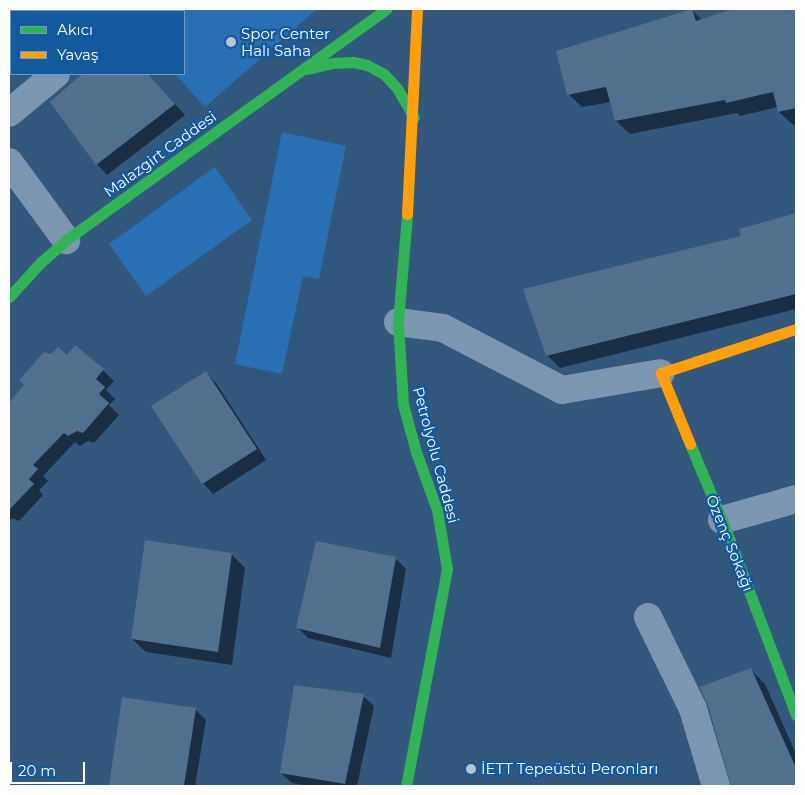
<!DOCTYPE html>
<meta charset="utf-8">
<style>
body{margin:0}
#map{position:relative;width:805px;height:795px;overflow:hidden;background:#32587e;font-family:Montserrat,sans-serif}
div>[style]{position:absolute}
[style*='--x']{left:calc(var(--x)*1px);top:calc(var(--y)*1px);width:calc(var(--w)*1px);rotate:calc(var(--a)*1deg)}
.green>*{inset:0;background:#2870b3}
.shadow>*{inset:0;background:#0007}
.building>*{inset:0;background:#51708d}
.street>*{height:28px;margin:-14px;padding:0 14px;transform-origin:14px;border-radius:14px;background:#7d96af}
.fast>*{height:11px;margin:-5.5px;padding:0 5.5px;transform-origin:5.5px;border-radius:5.5px;background:#30b455}
.slow>*{height:11px;margin:-5.5px;padding:0 5.5px;transform-origin:5.5px;border-radius:5.5px;background:#ff9f0a}
.dots>*{width:14px;height:14px;translate:-50% -50%;box-sizing:border-box;border:2px solid #13599d;border-radius:50%}
span{translate:-50% -50%;white-space:nowrap;text-align:center;line-height:1.15;-webkit-text-stroke:4.5px #13599d;paint-order:stroke}
.poi-label{font-size:15px;color:#fff}
.left{translate:0 -50%;text-align:left}
.street-label{font-size:15px;color:#fff}
.frame{position:absolute;inset:0;border:10px solid #fff;pointer-events:none}
.legend{position:absolute;left:10px;top:10px;width:175px;height:65px;box-sizing:border-box;background:#13599d;border:1px solid #719bc4;margin:0;padding:6px 9px;list-style:none;font-size:15px;color:#fff}
.legend li{display:flex;align-items:center;gap:10px;height:25px}
.legend b{width:25px;border:1px solid #719bc4}
.scale{position:absolute;left:10px;top:762px;width:75px;height:22px;box-sizing:border-box;border:2px solid #fff;border-top:0;padding-left:6px;font-size:15px;line-height:18px;white-space:nowrap;color:#fff;-webkit-text-stroke:4px #13599d;paint-order:stroke}
</style>
<div id="map">
<div class="green">
<div style="clip-path:polygon(159px 9px,317px 9px,205px 107px,175px 74px,184px 74px,184px 11px,156px 11px)"></div>
<div style="clip-path:polygon(282px 132px,346px 146px,319px 279px,303px 276px,282px 374px,235px 364px)"></div>
<div style="clip-path:polygon(215px 167px,252px 220px,146px 296px,109px 244px)"></div>
</div>
<div class="shadow">
<div style="clip-path:polygon(92px 9px,123px 9px,121px 11px,93px 11px)"></div>
<div style="clip-path:polygon(736px 9px,796px 9px,796px 124px,793px 125px,779px 112px,778px 107px,740px 116px,737px 113px,630px 134px,616px 121px,611px 102px,582px 107px,568px 94px,692px 10px,702px 20px)"></div>
<div style="clip-path:polygon(84px 74px,148px 74px,185px 115px,107px 175px,97px 164px,52px 102px)"></div>
<div style="clip-path:polygon(796px 214px,796px 309px,560px 368px,547px 355px,743px 237px,741px 229px)"></div>
<div style="clip-path:polygon(85px 353px,114px 381px,106px 390px,115px 399px,109px 405px,119px 415px,94px 443px,88px 441px,80px 446px,75px 442px,43px 476px,48px 481px,39px 490px,43px 495px,19px 521px,12px 518px,9px 522px,9px 415px,67px 357px)"></div>
<div style="clip-path:polygon(205px 372px,216px 383px,266px 460px,213px 494px,203px 483px,153px 406px)"></div>
<div style="clip-path:polygon(231px 554px,245px 568px,232px 665px,146px 652px,132px 639px)"></div>
<div style="clip-path:polygon(395px 558px,406px 569px,391px 658px,308px 638px,298px 628px)"></div>
<div style="clip-path:polygon(751px 670px,765px 684px,796px 754px,796px 786px,732px 786px)"></div>
<div style="clip-path:polygon(363px 696px,374px 706px,357px 786px,310px 786px,292px 783px,281px 773px)"></div>
<div style="clip-path:polygon(123px 698px,195px 709px,206px 720px,195px 786px,110px 786px)"></div>
</div>
<div class="building">
<div style="clip-path:polygon(692px 9px,696px 21px,732px 9px,796px 9px,796px 108px,778px 112px,773px 92px,726px 103px,725px 100px,615px 121px,606px 87px,567px 95px,556px 51px)"></div>
<div style="clip-path:polygon(82px 74px,148px 74px,175px 104px,96px 165px,50px 102px)"></div>
<div style="clip-path:polygon(796px 213px,796px 294px,546px 356px,523px 289px,741px 236px,739px 229px)"></div>
<div style="clip-path:polygon(75px 345px,104px 369px,96px 379px,105px 387px,99px 394px,109px 403px,83px 433px,77px 431px,68px 436px,64px 433px,33px 465px,38px 469px,29px 479px,34px 484px,9px 510px,9px 403px,24px 385px,19px 380px,44px 352px,51px 354px,58px 347px,67px 355px)"></div>
<div style="clip-path:polygon(206px 371px,257px 449px,202px 484px,151px 406px)"></div>
<div style="clip-path:polygon(145px 540px,232px 553px,218px 652px,131px 639px)"></div>
<div style="clip-path:polygon(316px 541px,396px 557px,380px 648px,296px 628px)"></div>
<div style="clip-path:polygon(751px 668px,796px 768px,796px 786px,731px 786px,708px 705px,699px 687px)"></div>
<div style="clip-path:polygon(294px 685px,364px 694px,345px 784px,280px 773px)"></div>
<div style="clip-path:polygon(122px 697px,196px 708px,184px 786px,109px 786px)"></div>
</div>
<div class="street">
<div style="--x:74;--y:9;--w:3;--a:45"></div>
<div style="--x:130;--y:11;--w:4;--a:-34"></div>
<div style="--x:9;--y:113;--w:61;--a:-39.7"></div>
<div style="--x:9;--y:162;--w:97;--a:53.8"></div>
<div style="--x:398;--y:322;--w:45;--a:7.6"></div>
<div style="--x:443;--y:328;--w:134;--a:27.5"></div>
<div style="--x:562;--y:390;--w:100;--a:-9.7"></div>
<div style="--x:722;--y:520;--w:77;--a:-15.8"></div>
<div style="--x:648;--y:617;--w:102;--a:63.9"></div>
<div style="--x:693;--y:709;--w:80;--a:73.4"></div>
</div>
<div class="fast">
<div style="--x:307;--y:69;--w:28;--a:-13"></div>
<div style="--x:334;--y:63;--w:19;--a:-3"></div>
<div style="--x:353;--y:62;--w:14;--a:12"></div>
<div style="--x:367;--y:65;--w:19;--a:28"></div>
<div style="--x:384;--y:74;--w:19;--a:47"></div>
<div style="--x:397;--y:88;--w:34;--a:60"></div>
<div style="--x:9;--y:297;--w:47;--a:-47.6"></div>
<div style="--x:41;--y:262;--w:33;--a:-41"></div>
<div style="--x:66;--y:240;--w:395;--a:-35.8"></div>
<div style="--x:690;--y:444;--w:82;--a:67.2"></div>
<div style="--x:722;--y:520;--w:209;--a:69.2"></div>
<div style="--x:406;--y:786;--w:221;--a:-79.3"></div>
<div style="--x:447;--y:569;--w:60;--a:-99.6"></div>
<div style="--x:437;--y:510;--w:62;--a:-109.9"></div>
<div style="--x:416;--y:452;--w:50;--a:-105.2"></div>
<div style="--x:403;--y:404;--w:82;--a:-93.5"></div>
<div style="--x:398;--y:322;--w:108;--a:-85.2"></div>
</div>
<div class="slow">
<div style="--x:407;--y:214;--w:205;--a:-87.2"></div>
<div style="--x:690;--y:444;--w:77;--a:-112.2"></div>
<div style="--x:661;--y:373;--w:142;--a:-18.1"></div>
</div>
<div class="dots">
<div style="left:231px;top:42px;background:#b7c5d2"></div>
<div style="left:471px;top:769px;background:#b7c5d2"></div>
</div>
<div class="poi-label">
<span class="left" style="left:241px;top:42px">Spor Center<br>Halı Saha</span>
<span class="left" style="left:481px;top:769px">İETT Tepeüstü Peronları</span>
</div>
<div class="street-label">
<span style="left:160px;top:154px;rotate:-36deg">Malazgirt Caddesi</span>
<span style="left:436px;top:455px;rotate:75deg">Petrolyolu Caddesi</span>
<span style="left:730px;top:543px;rotate:68deg">Özenç Sokağı</span>
</div>
<div class="frame"></div>
<ul class="legend">
<li><b style="height:6px;background:#30b455"></b>Akıcı</li>
<li><b style="height:6px;background:#ff9f0a"></b>Yavaş</li>
</ul>
<div class="scale">20 m</div>
</div>
